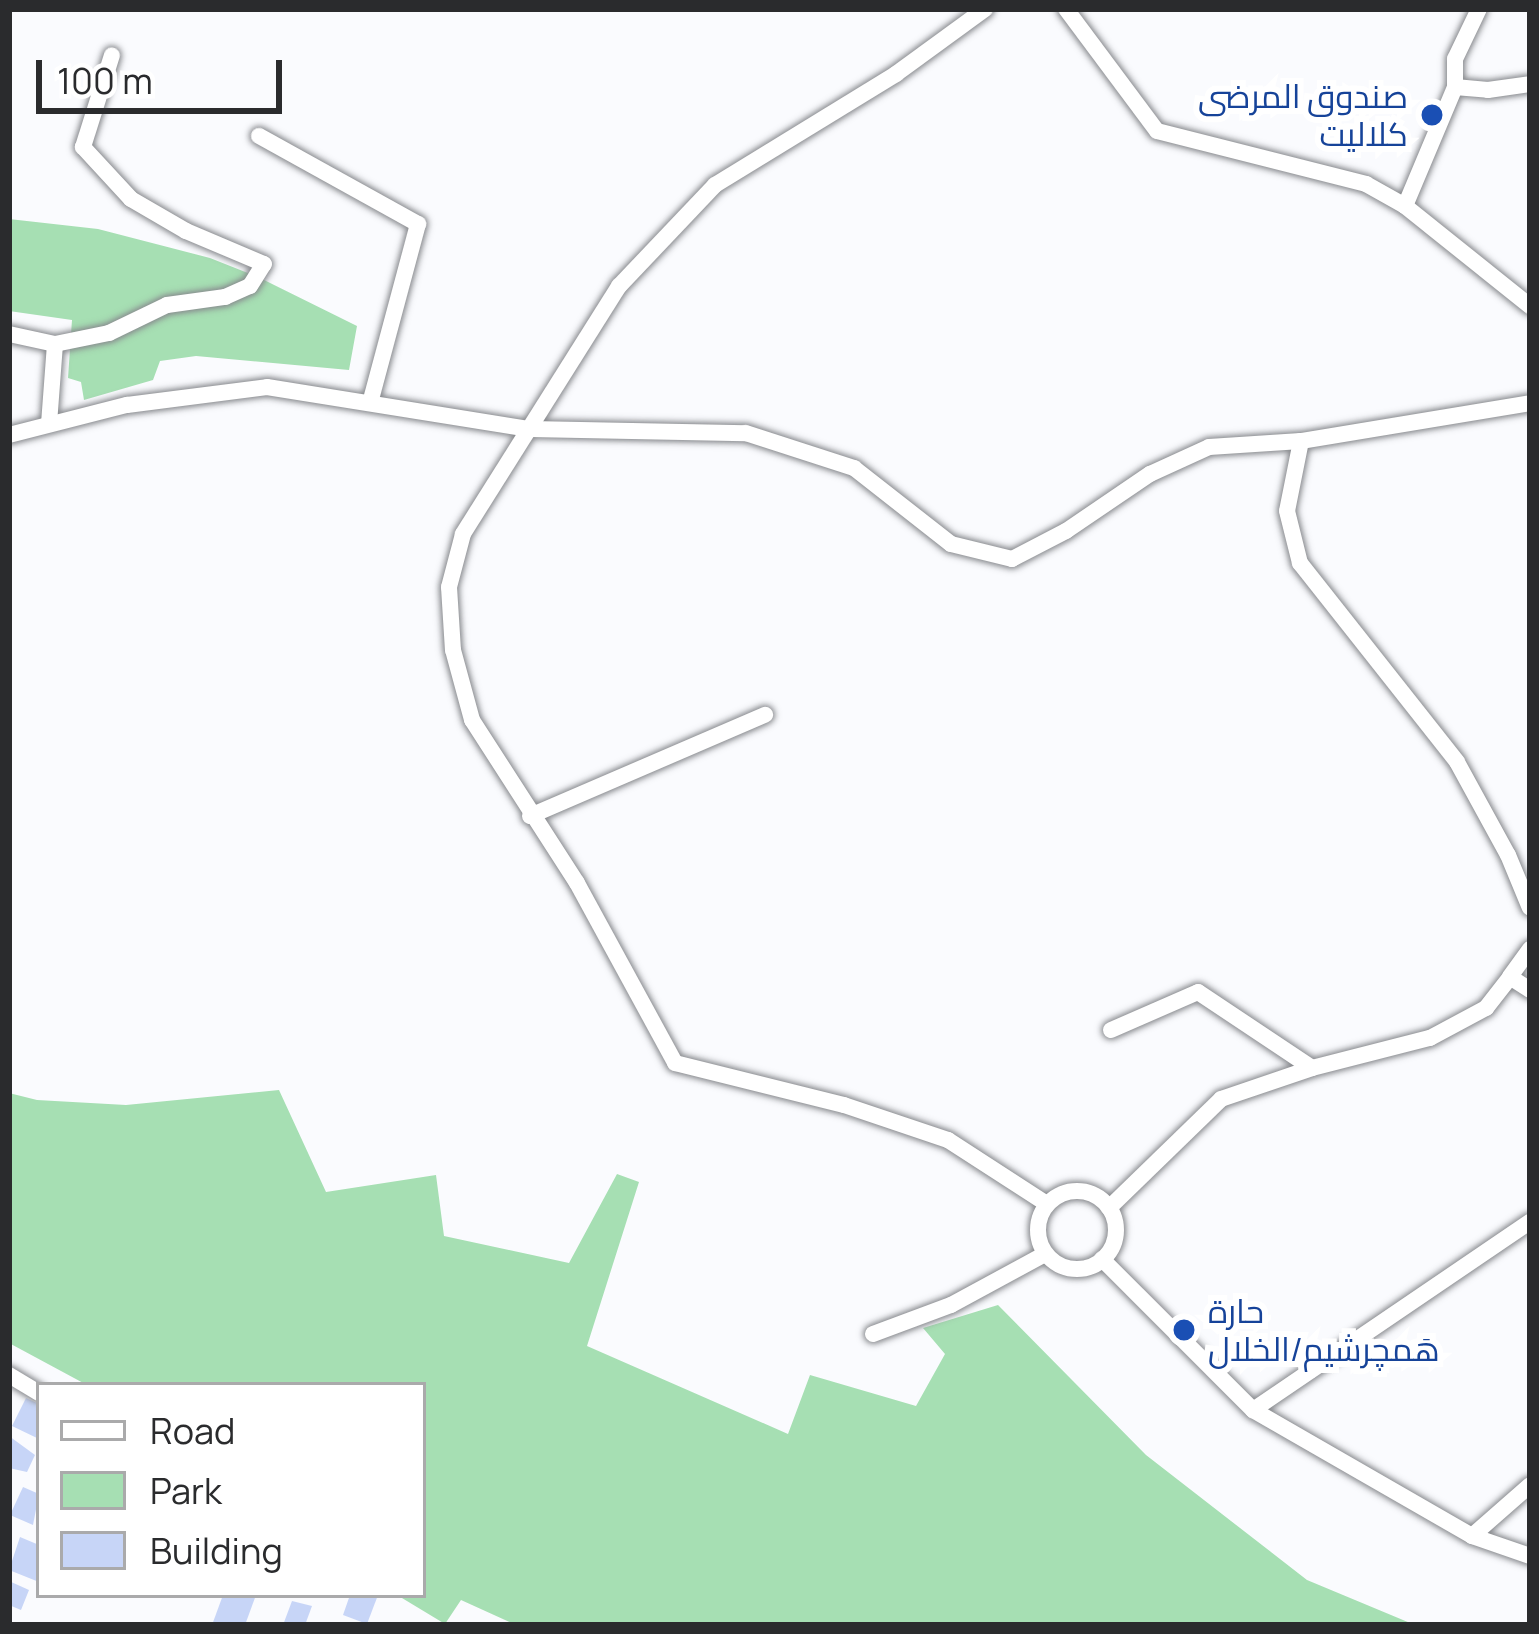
<!DOCTYPE html>
<meta charset="utf-8">
<style>
body{margin:0}
#map{position:relative;width:1539px;height:1634px;overflow:hidden;background:#fafbfe;font-family:Manrope,Cairo,sans-serif}
div>[style]{position:absolute}
[style*='--x']{left:calc(var(--x)*1px);top:calc(var(--y)*1px);width:calc(var(--w)*1px);rotate:calc(var(--a)*1deg)}
.green>*{inset:0;background:#a6dfb3}
.building>*{inset:0;background:#c7d5f7}
.roads{filter:drop-shadow(0 0 3px #888a8e) drop-shadow(0 0 3px #888a8e)}
.minor>*{height:16px;margin:-8px;padding:0 8px;transform-origin:8px;border-radius:8px;background:#fff}
.minor>.ring{margin:-8px;padding:0;box-sizing:content-box;background:none;border:16px solid #fff;border-radius:50%}
.dots>*{width:33px;height:33px;translate:-50% -50%;box-sizing:border-box;border:6px solid #fff;border-radius:50%}
span{translate:-50% -50%;white-space:nowrap;text-align:center;line-height:1.15;-webkit-text-stroke:12px #fff;paint-order:stroke}
.transit-label{font-size:33px;color:#164399}
.right{translate:-100% -50%;text-align:right}
.left{translate:0 -50%;text-align:left}
.frame{position:absolute;inset:0;border:12px solid #2a2b2d;pointer-events:none}
.legend{position:absolute;left:36px;top:1382px;width:390px;height:216px;box-sizing:border-box;background:#fff;border:3px solid #aaaaab;margin:0;padding:15px 21px;list-style:none;font-size:36px;color:#2a2b2d}
.legend li{display:flex;align-items:center;gap:24px;height:60px}
.legend b{width:60px;border:3px solid #aaaaab}
.scale{position:absolute;left:36px;top:60px;width:246px;height:54px;box-sizing:border-box;border:6px solid #2a2b2d;border-top:0;padding-left:15px;font-size:36px;line-height:42px;white-space:nowrap;color:#2a2b2d;-webkit-text-stroke:9px #fff;paint-order:stroke}
</style>
<div id="map">
<div class="green">
<div style="clip-path:polygon(9px 219px,98px 229px,210px 258px,258px 277px,357px 326px,349px 370px,196px 356px,160px 361px,153px 380px,84px 400px,81px 382px,68px 378px,72px 320px,9px 311px)"></div>
<div style="clip-path:polygon(279px 1090px,326px 1192px,436px 1175px,444px 1236px,569px 1263px,617px 1174px,639px 1182px,587px 1346px,788px 1434px,810px 1375px,916px 1406px,945px 1354px,923px 1328px,998px 1305px,1146px 1455px,1307px 1580px,1415px 1625px,516px 1625px,461px 1600px,445px 1624px,397px 1595px,423px 1595px,423px 1385px,87px 1385px,9px 1343px,9px 1093px,37px 1100px,126px 1105px)"></div>
</div>
<div class="building">
<div style="clip-path:polygon(26px 1398px,39px 1404px,39px 1439px,12px 1426px)"></div>
<div style="clip-path:polygon(9px 1436px,35px 1455px,27px 1472px,9px 1468px)"></div>
<div style="clip-path:polygon(23px 1487px,39px 1494px,33px 1525px,10px 1515px)"></div>
<div style="clip-path:polygon(20px 1537px,39px 1545px,39px 1582px,9px 1570px)"></div>
<div style="clip-path:polygon(9px 1581px,29px 1590px,21px 1610px,9px 1605px)"></div>
<div style="clip-path:polygon(223px 1595px,256px 1595px,245px 1625px,212px 1625px)"></div>
<div style="clip-path:polygon(350px 1595px,378px 1595px,367px 1624px,343px 1615px)"></div>
<div style="clip-path:polygon(292px 1601px,312px 1606px,305px 1625px,283px 1625px)"></div>
</div>
<div class="roads">
<div class="minor">
<div style="--x:985;--y:9;--w:110;--a:143.9"></div>
<div style="--x:896;--y:74;--w:212;--a:148.5"></div>
<div style="--x:715;--y:185;--w:139;--a:133.5"></div>
<div style="--x:619;--y:286;--w:293;--a:122.2"></div>
<div style="--x:463;--y:534;--w:55;--a:104.8"></div>
<div style="--x:449;--y:587;--w:63;--a:86.4"></div>
<div style="--x:453;--y:650;--w:73;--a:74.8"></div>
<div style="--x:472;--y:720;--w:194;--a:57.2"></div>
<div style="--x:577;--y:883;--w:205;--a:61.4"></div>
<div style="--x:675;--y:1063;--w:174;--a:14"></div>
<div style="--x:844;--y:1105;--w:110;--a:18.6"></div>
<div style="--x:948;--y:1140;--w:118;--a:32.9"></div>
<div style="--x:1066;--y:9;--w:152;--a:53.3"></div>
<div style="--x:1157;--y:131;--w:216;--a:14.2"></div>
<div style="--x:1366;--y:184;--w:45;--a:29.4"></div>
<div style="--x:1405;--y:206;--w:160;--a:38.7"></div>
<div style="--x:1455;--y:87;--w:33;--a:5"></div>
<div style="--x:1488;--y:90;--w:42;--a:-8.1"></div>
<div style="--x:259;--y:136;--w:182;--a:29"></div>
<div style="--x:418;--y:224;--w:182;--a:105"></div>
<div style="--x:1405;--y:206;--w:129;--a:-67.2"></div>
<div style="--x:1455;--y:87;--w:28;--a:-90"></div>
<div style="--x:1455;--y:59;--w:55;--a:-64.4"></div>
<div style="--x:9;--y:334;--w:47;--a:12.3"></div>
<div style="--x:55;--y:344;--w:80;--a:94.3"></div>
<div style="--x:55;--y:344;--w:55;--a:-11.5"></div>
<div style="--x:109;--y:333;--w:64;--a:-25.8"></div>
<div style="--x:167;--y:305;--w:59;--a:-7.9"></div>
<div style="--x:225;--y:297;--w:27;--a:-24"></div>
<div style="--x:250;--y:286;--w:26;--a:-58"></div>
<div style="--x:264;--y:264;--w:85;--a:-157.1"></div>
<div style="--x:186;--y:231;--w:64;--a:-149.8"></div>
<div style="--x:131;--y:199;--w:71;--a:-132.7"></div>
<div style="--x:83;--y:147;--w:96;--a:-72.5"></div>
<div style="--x:9;--y:435;--w:122;--a:-14.3"></div>
<div style="--x:127;--y:405;--w:141;--a:-7.3"></div>
<div style="--x:267;--y:387;--w:266;--a:9.1"></div>
<div style="--x:530;--y:429;--w:216;--a:1.1"></div>
<div style="--x:746;--y:433;--w:114;--a:18"></div>
<div style="--x:854;--y:468;--w:123;--a:38.1"></div>
<div style="--x:951;--y:544;--w:63;--a:13.8"></div>
<div style="--x:1012;--y:559;--w:61;--a:-27.4"></div>
<div style="--x:1066;--y:531;--w:102;--a:-34.2"></div>
<div style="--x:1150;--y:474;--w:65;--a:-24.6"></div>
<div style="--x:1209;--y:447;--w:92;--a:-3.7"></div>
<div style="--x:1301;--y:441;--w:232;--a:-9.4"></div>
<div style="--x:1301;--y:441;--w:71;--a:101.3"></div>
<div style="--x:1287;--y:511;--w:54;--a:76"></div>
<div style="--x:1300;--y:563;--w:253;--a:51.7"></div>
<div style="--x:1457;--y:762;--w:106;--a:61.3"></div>
<div style="--x:1508;--y:855;--w:57;--a:67.5"></div>
<div style="--x:530;--y:816;--w:256;--a:-23.3"></div>
<div style="--x:1530;--y:949;--w:34;--a:126"></div>
<div style="--x:1510;--y:977;--w:24;--a:33"></div>
<div style="--x:1111;--y:1030;--w:95;--a:-23.6"></div>
<div style="--x:1198;--y:992;--w:137;--a:33.7"></div>
<div class="ring" style="left:1038px;top:1191px;width:62px;height:62px"></div>
<div style="--x:1109;--y:1208;--w:156;--a:-44.2"></div>
<div style="--x:1221;--y:1099;--w:96;--a:-18.8"></div>
<div style="--x:1312;--y:1068;--w:122;--a:-14.3"></div>
<div style="--x:1430;--y:1038;--w:64;--a:-28.2"></div>
<div style="--x:1486;--y:1008;--w:39;--a:-52"></div>
<div style="--x:1102;--y:1259;--w:214;--a:45"></div>
<div style="--x:1253;--y:1410;--w:253;--a:29.9"></div>
<div style="--x:1472;--y:1536;--w:61;--a:19"></div>
<div style="--x:873;--y:1334;--w:83;--a:-20.4"></div>
<div style="--x:951;--y:1305;--w:107;--a:-28.5"></div>
<div style="--x:9;--y:1375;--w:35;--a:31"></div>
<div style="--x:1253;--y:1410;--w:335;--a:-34.2"></div>
<div style="--x:1472;--y:1536;--w:77;--a:-41.3"></div>
</div>
</div>
<div class="dots">
<div style="left:1432px;top:115px;background:#1a4fb4"></div>
<div style="left:1184px;top:1330px;background:#1a4fb4"></div>
</div>
<div class="transit-label">
<span class="right" style="left:1408px;top:115px">صندوق المرضى<br>كلاليت</span>
<span class="left" style="left:1208px;top:1330px">حارة<br>هَمچرشيم/الخلال</span>
</div>
<div class="frame"></div>
<ul class="legend">
<li><b style="height:15px;background:#fff"></b>Road</li>
<li><b style="height:33px;background:#a6dfb3"></b>Park</li>
<li><b style="height:33px;background:#c7d5f7"></b>Building</li>
</ul>
<div class="scale">100 m</div>
</div>
